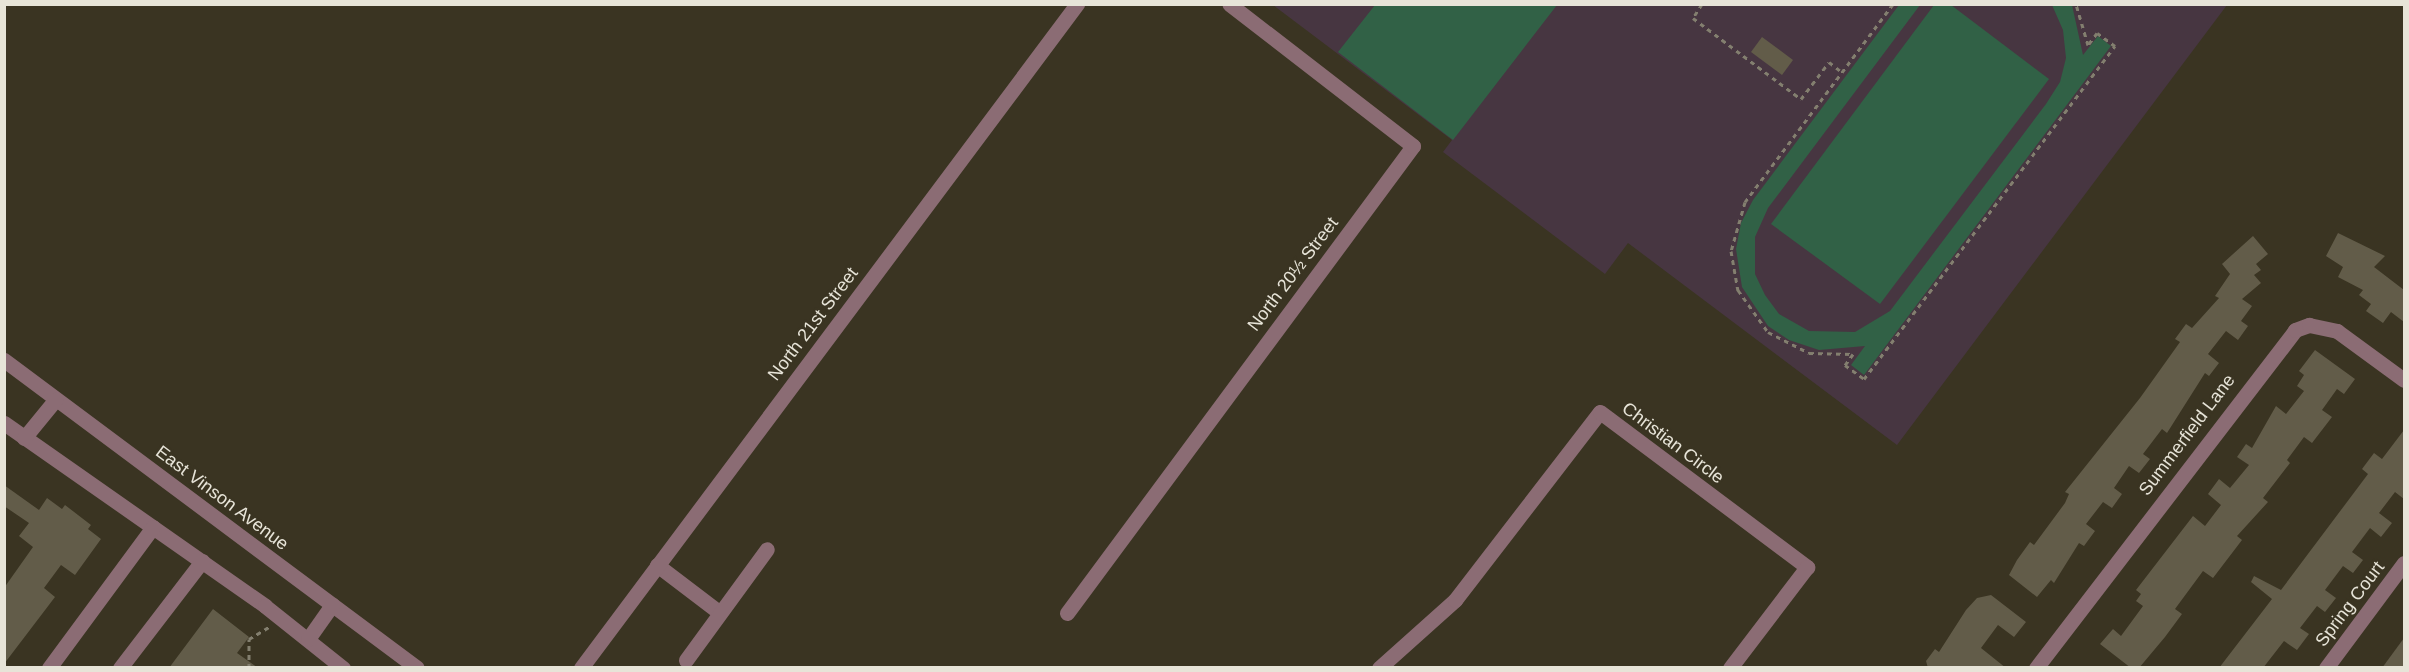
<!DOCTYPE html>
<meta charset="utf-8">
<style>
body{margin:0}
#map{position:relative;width:2409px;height:672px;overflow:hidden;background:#3a3422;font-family:Arial,sans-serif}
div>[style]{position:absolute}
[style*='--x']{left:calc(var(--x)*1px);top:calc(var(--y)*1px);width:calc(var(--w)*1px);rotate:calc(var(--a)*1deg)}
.education>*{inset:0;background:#473641}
.green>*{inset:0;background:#316146}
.building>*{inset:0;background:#625c49}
.path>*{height:3px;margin-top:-1.5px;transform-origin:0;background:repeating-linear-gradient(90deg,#837f6f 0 4.5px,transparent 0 9px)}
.minor>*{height:15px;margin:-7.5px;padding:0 7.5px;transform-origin:7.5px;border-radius:7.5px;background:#8b6c74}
span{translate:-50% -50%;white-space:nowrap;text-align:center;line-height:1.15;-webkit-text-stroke:4.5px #3a3422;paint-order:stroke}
.street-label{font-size:18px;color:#e7e4d8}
.frame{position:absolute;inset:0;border:6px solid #e7e4d8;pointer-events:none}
</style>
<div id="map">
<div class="education">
<div style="clip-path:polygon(1273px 5px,2227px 5px,1897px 445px,1628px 243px,1605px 274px,1443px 152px,1452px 140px)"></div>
</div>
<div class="green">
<div style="clip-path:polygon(1375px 5px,1375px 4px,1557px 5px,1453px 140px,1338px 52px)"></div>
<div style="clip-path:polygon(1899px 5px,1920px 5px,1768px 208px,1755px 237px,1755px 274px,1765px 295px,1779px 314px,1809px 331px,1855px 332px,1890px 311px,2046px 104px,2060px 82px,2066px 58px,2063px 30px,2052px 5px,2072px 5px,2083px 55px,2098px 36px,2111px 46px,1864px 375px,1851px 365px,1865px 346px,1819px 350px,1789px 340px,1768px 326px,1742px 287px,1736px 249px,1741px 223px,1753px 200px)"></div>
<div style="clip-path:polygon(1934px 5px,1951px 5px,2049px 79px,1880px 304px,1771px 224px)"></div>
</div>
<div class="building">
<div style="clip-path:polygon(1762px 37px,1793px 60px,1782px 75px,1751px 52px)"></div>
<div style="clip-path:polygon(2338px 233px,2385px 256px,2374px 267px,2404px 290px,2404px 322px,2391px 312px,2383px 323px,2366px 311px,2371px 304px,2359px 295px,2363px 290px,2338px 277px,2343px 267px,2326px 256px)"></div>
<div style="clip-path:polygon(2253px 236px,2268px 254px,2256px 264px,2261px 270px,2254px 275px,2261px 283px,2242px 299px,2252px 306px,2241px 321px,2248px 326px,2238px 340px,2226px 331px,2208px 354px,2219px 363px,2209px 376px,2205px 373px,2167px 433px,2162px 429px,2143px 454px,2150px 459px,2139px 473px,2129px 466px,2114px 488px,2122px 494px,2112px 508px,2103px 502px,2086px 524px,2095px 531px,2084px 546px,2079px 543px,2054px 583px,2051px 580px,2037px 597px,2009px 575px,2017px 560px,2030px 542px,2034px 545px,2065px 503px,2069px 494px,2065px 492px,2140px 398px,2180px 342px,2175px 339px,2186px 324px,2192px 328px,2219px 298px,2215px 296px,2230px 274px,2222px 264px)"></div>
<div style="clip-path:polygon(2315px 350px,2355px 379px,2344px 394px,2337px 389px,2322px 410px,2332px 417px,2312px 443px,2304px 437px,2287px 460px,2290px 463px,2263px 498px,2268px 502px,2237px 536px,2242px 540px,2213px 578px,2203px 571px,2175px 609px,2182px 614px,2165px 637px,2139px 668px,2131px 668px,2100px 644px,2113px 629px,2121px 636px,2143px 606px,2136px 601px,2141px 594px,2136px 590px,2193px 516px,2205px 526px,2221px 505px,2208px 494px,2219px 479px,2230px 488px,2249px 465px,2237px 457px,2246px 444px,2252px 448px,2276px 406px,2286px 414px,2304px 391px,2297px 386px,2304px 375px,2299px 371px)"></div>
<div style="clip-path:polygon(2404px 430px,2404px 499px,2395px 492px,2379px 513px,2392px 523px,2381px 537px,2370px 528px,2352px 552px,2363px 560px,2353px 573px,2343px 566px,2325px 590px,2336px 598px,2325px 612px,2317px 606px,2300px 628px,2309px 634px,2297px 650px,2284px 641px,2263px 668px,2219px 668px,2272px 599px,2251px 582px,2254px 576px,2281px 590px,2368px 474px,2362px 469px,2374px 453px,2382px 459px)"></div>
<div style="clip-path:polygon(4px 485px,39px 510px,47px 498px,62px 509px,65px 505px,91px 525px,88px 529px,101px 539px,75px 575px,61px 565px,44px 588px,55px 597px,4px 664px,4px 588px,33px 547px,19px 536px,29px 523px,4px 506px)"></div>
<div style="clip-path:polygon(1991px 595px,2026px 622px,2014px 637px,1998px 625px,1981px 648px,2006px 668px,1928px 668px,1926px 661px,1935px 649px,1939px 652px,1966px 610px,1977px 598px)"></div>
<div style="clip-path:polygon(213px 609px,249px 637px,237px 653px,258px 668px,169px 668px)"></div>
<div style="clip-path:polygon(2404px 638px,2404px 668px,2382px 668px)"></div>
</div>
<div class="path">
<div style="--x:1702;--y:4;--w:17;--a:123"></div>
<div style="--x:1693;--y:18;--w:135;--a:36.9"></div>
<div style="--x:1801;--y:99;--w:46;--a:-52.9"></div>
<div style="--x:1829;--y:62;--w:16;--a:38"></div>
<div style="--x:1893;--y:4;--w:247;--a:126.8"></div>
<div style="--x:1745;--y:202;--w:51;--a:105.9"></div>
<div style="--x:1731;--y:251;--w:40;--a:80"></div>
<div style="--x:1738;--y:290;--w:52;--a:54.5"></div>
<div style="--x:1768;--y:332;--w:46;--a:27.1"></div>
<div style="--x:1809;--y:353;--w:44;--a:1.3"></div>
<div style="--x:1853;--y:354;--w:14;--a:126"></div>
<div style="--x:1845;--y:365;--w:24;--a:36"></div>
<div style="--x:1864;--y:379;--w:417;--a:-53"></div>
<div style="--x:2115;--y:46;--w:22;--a:-144"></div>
<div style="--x:2097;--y:33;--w:15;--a:127"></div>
<div style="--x:2088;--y:45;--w:43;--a:-106.3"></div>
<div style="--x:249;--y:668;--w:29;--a:-90"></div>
<div style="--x:249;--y:639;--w:23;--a:-31"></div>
</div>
<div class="minor">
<div style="--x:4;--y:360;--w:515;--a:36.71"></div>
<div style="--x:4;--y:423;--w:319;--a:35"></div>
<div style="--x:265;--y:606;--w:100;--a:38.5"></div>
<div style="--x:24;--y:438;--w:50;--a:-50.6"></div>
<div style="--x:657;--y:565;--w:78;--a:37.2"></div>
<div style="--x:1067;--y:613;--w:581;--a:-53.47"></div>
<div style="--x:1413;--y:146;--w:232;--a:-142.3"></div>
<div style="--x:308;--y:639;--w:42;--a:-54.8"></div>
<div style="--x:686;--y:660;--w:137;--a:-53.9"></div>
<div style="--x:49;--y:668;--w:175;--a:-53.6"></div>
<div style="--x:120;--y:668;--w:135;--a:-52.5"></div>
<div style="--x:581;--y:668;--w:829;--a:-53.24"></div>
<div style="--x:1379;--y:668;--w:102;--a:-41.8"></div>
<div style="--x:1455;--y:600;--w:237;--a:-52.4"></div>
<div style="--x:1600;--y:412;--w:259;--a:36.8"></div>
<div style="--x:1807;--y:567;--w:127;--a:127.3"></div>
<div style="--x:2036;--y:668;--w:426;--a:-52.5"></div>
<div style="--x:2295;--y:330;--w:15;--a:-20"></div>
<div style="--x:2309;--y:325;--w:29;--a:12"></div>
<div style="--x:2337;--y:331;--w:83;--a:36.2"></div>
<div style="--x:2326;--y:668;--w:131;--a:-53.4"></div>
</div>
<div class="street-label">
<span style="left:1293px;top:274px;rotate:-53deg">North 20½ Street</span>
<span style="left:813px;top:324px;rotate:-53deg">North 21st Street</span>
<span style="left:2187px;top:435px;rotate:-53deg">Summerfield Lane</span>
<span style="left:1673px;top:443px;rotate:37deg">Christian Circle</span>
<span style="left:222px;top:498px;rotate:37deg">East Vinson Avenue</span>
<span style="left:2350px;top:604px;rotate:-53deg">Spring Court</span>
</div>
<div class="frame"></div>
</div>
